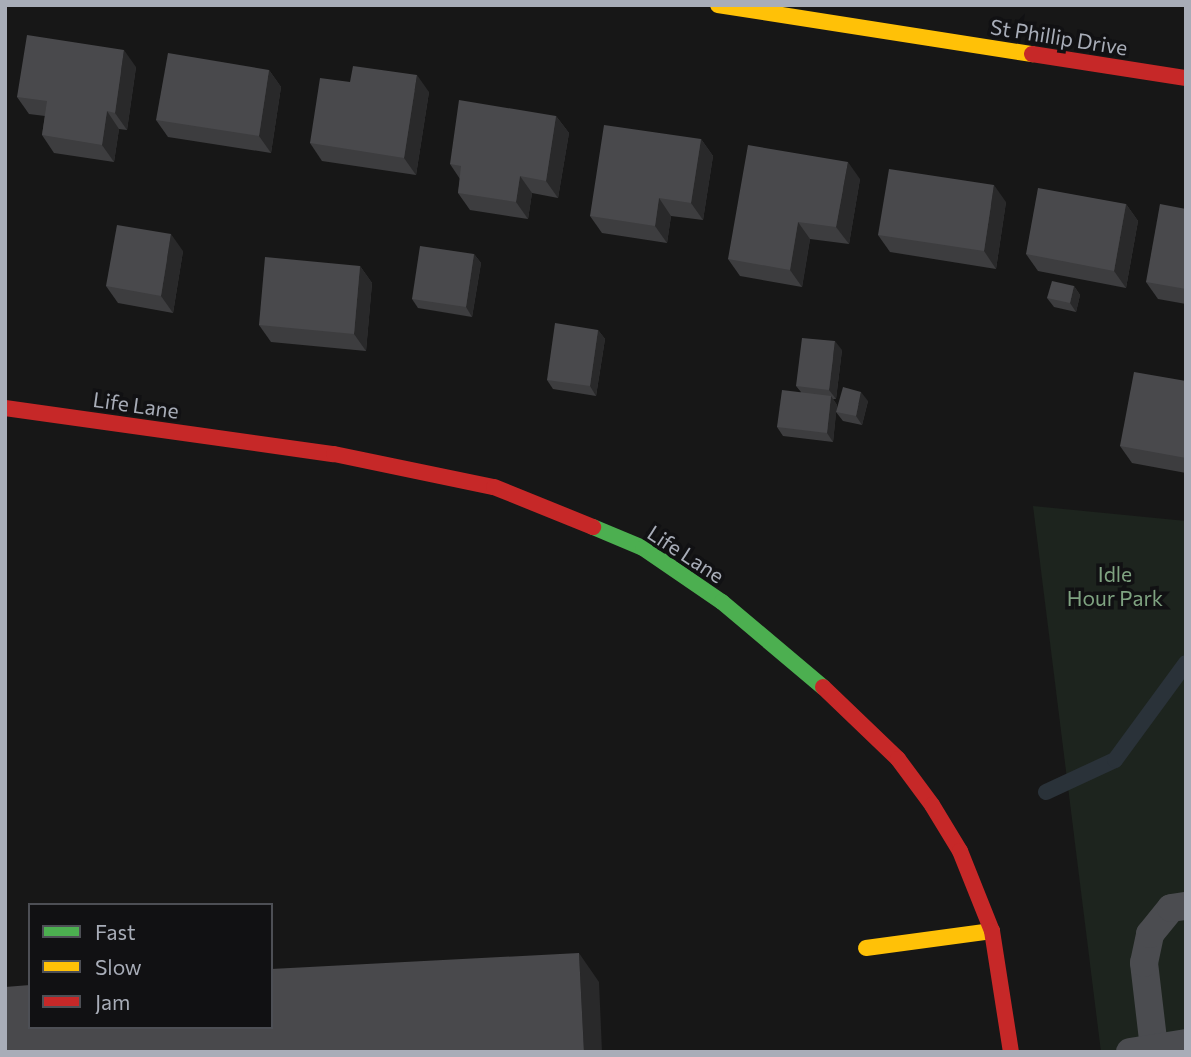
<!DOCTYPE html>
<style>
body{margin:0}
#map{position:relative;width:1191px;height:1057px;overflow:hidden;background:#171717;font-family:Commissioner,sans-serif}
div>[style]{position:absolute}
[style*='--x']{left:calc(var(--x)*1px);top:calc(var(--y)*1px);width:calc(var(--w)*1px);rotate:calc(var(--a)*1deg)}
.green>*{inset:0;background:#1d241e}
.stream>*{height:16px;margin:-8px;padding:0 8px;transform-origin:8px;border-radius:8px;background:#2a3239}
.lane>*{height:28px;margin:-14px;padding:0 14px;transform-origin:14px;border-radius:14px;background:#4b4c50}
.fast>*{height:16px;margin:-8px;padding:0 8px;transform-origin:8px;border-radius:8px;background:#4caf50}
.slow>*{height:16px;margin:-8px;padding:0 8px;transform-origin:8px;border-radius:8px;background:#ffc107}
.jam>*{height:16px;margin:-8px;padding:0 8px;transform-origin:8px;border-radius:8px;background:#c62828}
.wall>*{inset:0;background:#3d3d3f}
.shaded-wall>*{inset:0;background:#29292a}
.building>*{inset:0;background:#49494c}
span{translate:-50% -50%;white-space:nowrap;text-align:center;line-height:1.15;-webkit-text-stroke:7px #111113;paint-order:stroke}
.street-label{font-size:21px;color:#a8adb8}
.park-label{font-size:21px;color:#7fa381}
.frame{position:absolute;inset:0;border:7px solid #a8adb8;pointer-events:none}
.legend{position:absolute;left:28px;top:903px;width:245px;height:126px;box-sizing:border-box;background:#111113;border:2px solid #4d4f55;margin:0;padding:9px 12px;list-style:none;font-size:21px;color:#a8adb8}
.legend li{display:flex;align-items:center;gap:14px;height:35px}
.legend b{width:35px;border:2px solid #4d4f55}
</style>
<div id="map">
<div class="green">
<div style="clip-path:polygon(1033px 506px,1186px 521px,1186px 1052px,1101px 1052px)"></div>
</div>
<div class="stream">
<div style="--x:1046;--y:792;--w:76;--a:-24.9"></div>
<div style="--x:1115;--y:760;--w:120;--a:-53.8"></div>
</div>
<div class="lane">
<div style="--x:1154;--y:1048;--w:86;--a:-96.7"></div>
<div style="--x:1144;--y:963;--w:30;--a:-78"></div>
<div style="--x:1150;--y:934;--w:33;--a:-51"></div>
<div style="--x:1171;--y:908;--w:15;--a:-8"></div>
<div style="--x:1130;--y:1052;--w:57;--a:-9.1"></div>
</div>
<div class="fast">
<div style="--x:593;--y:527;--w:54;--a:22.8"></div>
<div style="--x:643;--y:548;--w:96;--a:34.4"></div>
<div style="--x:722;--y:602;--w:132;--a:40.1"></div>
</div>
<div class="slow">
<div style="--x:718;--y:5;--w:318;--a:8.9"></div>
<div style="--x:866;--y:948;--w:127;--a:-7.7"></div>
</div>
<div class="jam">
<div style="--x:1032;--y:54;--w:156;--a:8.9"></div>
<div style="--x:5;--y:408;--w:332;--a:8"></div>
<div style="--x:334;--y:454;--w:163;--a:11.7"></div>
<div style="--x:494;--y:487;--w:107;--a:22"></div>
<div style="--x:823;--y:687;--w:104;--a:43.8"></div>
<div style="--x:898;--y:759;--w:57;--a:53.5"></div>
<div style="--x:932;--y:805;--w:54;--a:58.7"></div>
<div style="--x:960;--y:851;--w:86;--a:68.2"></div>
<div style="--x:992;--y:931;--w:122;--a:81.1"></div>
</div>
<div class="wall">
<div style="clip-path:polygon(136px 67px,127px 130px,119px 129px,114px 162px,54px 153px,42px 135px,45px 116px,29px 114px,17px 97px)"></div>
<div style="clip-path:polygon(269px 70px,281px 87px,271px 153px,168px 137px,156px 120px)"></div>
<div style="clip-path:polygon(350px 82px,429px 92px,416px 175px,322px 161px,310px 143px)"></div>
<div style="clip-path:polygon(556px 116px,569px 133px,558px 198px,532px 193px,528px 219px,470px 210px,458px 193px,460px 179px,450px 164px)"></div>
<div style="clip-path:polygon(701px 139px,713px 156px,703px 220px,671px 216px,667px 243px,602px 233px,590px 216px)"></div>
<div style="clip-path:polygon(860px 179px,849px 244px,810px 239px,802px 287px,740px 276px,728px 259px)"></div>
<div style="clip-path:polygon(1006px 202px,996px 269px,890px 252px,878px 235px)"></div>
<div style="clip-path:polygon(1126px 204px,1138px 221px,1126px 288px,1038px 271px,1026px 254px)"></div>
<div style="clip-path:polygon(1186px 209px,1186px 304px,1158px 299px,1146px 282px)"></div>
<div style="clip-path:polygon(183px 251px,173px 313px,118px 303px,106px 286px)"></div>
<div style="clip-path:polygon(474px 254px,481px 263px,472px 317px,418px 308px,412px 299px)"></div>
<div style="clip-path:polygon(360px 266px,372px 283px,366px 351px,271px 342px,259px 325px)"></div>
<div style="clip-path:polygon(1074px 286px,1080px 295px,1076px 312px,1054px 307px,1047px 298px)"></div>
<div style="clip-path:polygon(598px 330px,605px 339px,596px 396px,553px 389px,547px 380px)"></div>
<div style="clip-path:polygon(842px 350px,836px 399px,833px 399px,837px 405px,836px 412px,868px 401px,862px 425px,843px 421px,836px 412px,833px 442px,783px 436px,777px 427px,801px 392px,796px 386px)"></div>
<div style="clip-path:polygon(1186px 381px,1186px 473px,1132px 463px,1120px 446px)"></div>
</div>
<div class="shaded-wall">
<div style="clip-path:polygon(124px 50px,136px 67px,127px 130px,115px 113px)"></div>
<div style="clip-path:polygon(269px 70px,281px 87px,271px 153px,259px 136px)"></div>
<div style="clip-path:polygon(417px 75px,429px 92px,416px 175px,404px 158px)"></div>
<div style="clip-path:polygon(107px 111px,119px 129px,114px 162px,102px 145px)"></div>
<div style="clip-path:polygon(556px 116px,569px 133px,558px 198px,546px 181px)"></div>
<div style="clip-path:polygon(701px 139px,713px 156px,703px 220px,691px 203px)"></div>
<div style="clip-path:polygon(848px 162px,860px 179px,849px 244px,836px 227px)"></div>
<div style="clip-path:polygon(520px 176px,532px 193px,528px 219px,516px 202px)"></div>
<div style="clip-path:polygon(994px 185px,1006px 202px,996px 269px,984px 251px)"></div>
<div style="clip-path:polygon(659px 198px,671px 216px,667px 243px,655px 226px)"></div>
<div style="clip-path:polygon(1126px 204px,1138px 221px,1126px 288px,1114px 271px)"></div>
<div style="clip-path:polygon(798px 222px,810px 239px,802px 287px,790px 270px)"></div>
<div style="clip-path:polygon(171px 234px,183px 251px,173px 313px,161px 296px)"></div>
<div style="clip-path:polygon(474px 254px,481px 263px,472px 317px,466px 307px)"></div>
<div style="clip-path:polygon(360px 266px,372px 283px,366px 351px,354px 334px)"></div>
<div style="clip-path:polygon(1074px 286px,1080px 295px,1076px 312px,1070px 303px)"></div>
<div style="clip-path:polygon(598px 330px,605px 339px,596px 396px,590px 386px)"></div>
<div style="clip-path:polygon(835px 341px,842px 350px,836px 399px,829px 390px)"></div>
<div style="clip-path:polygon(861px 392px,868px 401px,862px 425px,856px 416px)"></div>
<div style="clip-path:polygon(831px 396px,837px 405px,833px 442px,827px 433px)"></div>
<div style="clip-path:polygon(579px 953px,599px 982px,602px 1052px,584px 1052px)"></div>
</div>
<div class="building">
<div style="clip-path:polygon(27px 35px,124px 50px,115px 113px,107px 111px,102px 145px,42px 135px,47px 101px,17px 97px)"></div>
<div style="clip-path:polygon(168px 53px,269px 70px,259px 136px,156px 120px)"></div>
<div style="clip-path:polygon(353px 66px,417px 75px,404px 158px,310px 143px,320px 78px,350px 82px)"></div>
<div style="clip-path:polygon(459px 100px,556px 116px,546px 181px,520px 176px,516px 202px,458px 193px,461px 166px,450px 164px)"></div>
<div style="clip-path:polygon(604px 125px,701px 139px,691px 203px,659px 198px,655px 226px,590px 216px)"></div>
<div style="clip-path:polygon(748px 145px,848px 162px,836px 227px,798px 222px,790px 270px,728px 259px)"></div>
<div style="clip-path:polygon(889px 169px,994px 185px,984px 251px,878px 235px)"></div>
<div style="clip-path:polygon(1038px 188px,1126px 204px,1114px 271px,1026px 254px)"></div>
<div style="clip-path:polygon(1160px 204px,1186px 209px,1186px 289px,1146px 282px)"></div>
<div style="clip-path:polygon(117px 225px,171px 234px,161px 296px,106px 286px)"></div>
<div style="clip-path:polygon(420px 246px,474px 254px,466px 307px,412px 299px)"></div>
<div style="clip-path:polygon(265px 257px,360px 266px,354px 334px,259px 325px)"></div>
<div style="clip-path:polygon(1052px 281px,1074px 286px,1070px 303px,1047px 298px)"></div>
<div style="clip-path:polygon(555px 323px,598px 330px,590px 386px,547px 380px)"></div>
<div style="clip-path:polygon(802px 338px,835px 341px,829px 390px,796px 386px)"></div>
<div style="clip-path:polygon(1134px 372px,1186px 381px,1186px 458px,1120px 446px)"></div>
<div style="clip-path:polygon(843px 387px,861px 392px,856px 416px,836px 412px)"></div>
<div style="clip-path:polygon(782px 390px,831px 396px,827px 433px,777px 427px)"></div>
<div style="clip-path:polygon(579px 953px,584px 1052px,5px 1052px,5px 987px,30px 985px,30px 1027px,271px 1027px,271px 969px)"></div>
</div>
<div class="street-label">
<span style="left:1059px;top:37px;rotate:9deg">St Phillip Drive</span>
<span style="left:136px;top:405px;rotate:8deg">Life Lane</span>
<span style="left:686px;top:554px;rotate:33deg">Life Lane</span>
</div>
<div class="park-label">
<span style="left:1115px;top:586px">Idle<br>Hour Park</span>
</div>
<div class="frame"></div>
<ul class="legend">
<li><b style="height:9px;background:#4caf50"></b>Fast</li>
<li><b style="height:9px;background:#ffc107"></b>Slow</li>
<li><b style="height:9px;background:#c62828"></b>Jam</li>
</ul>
</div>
